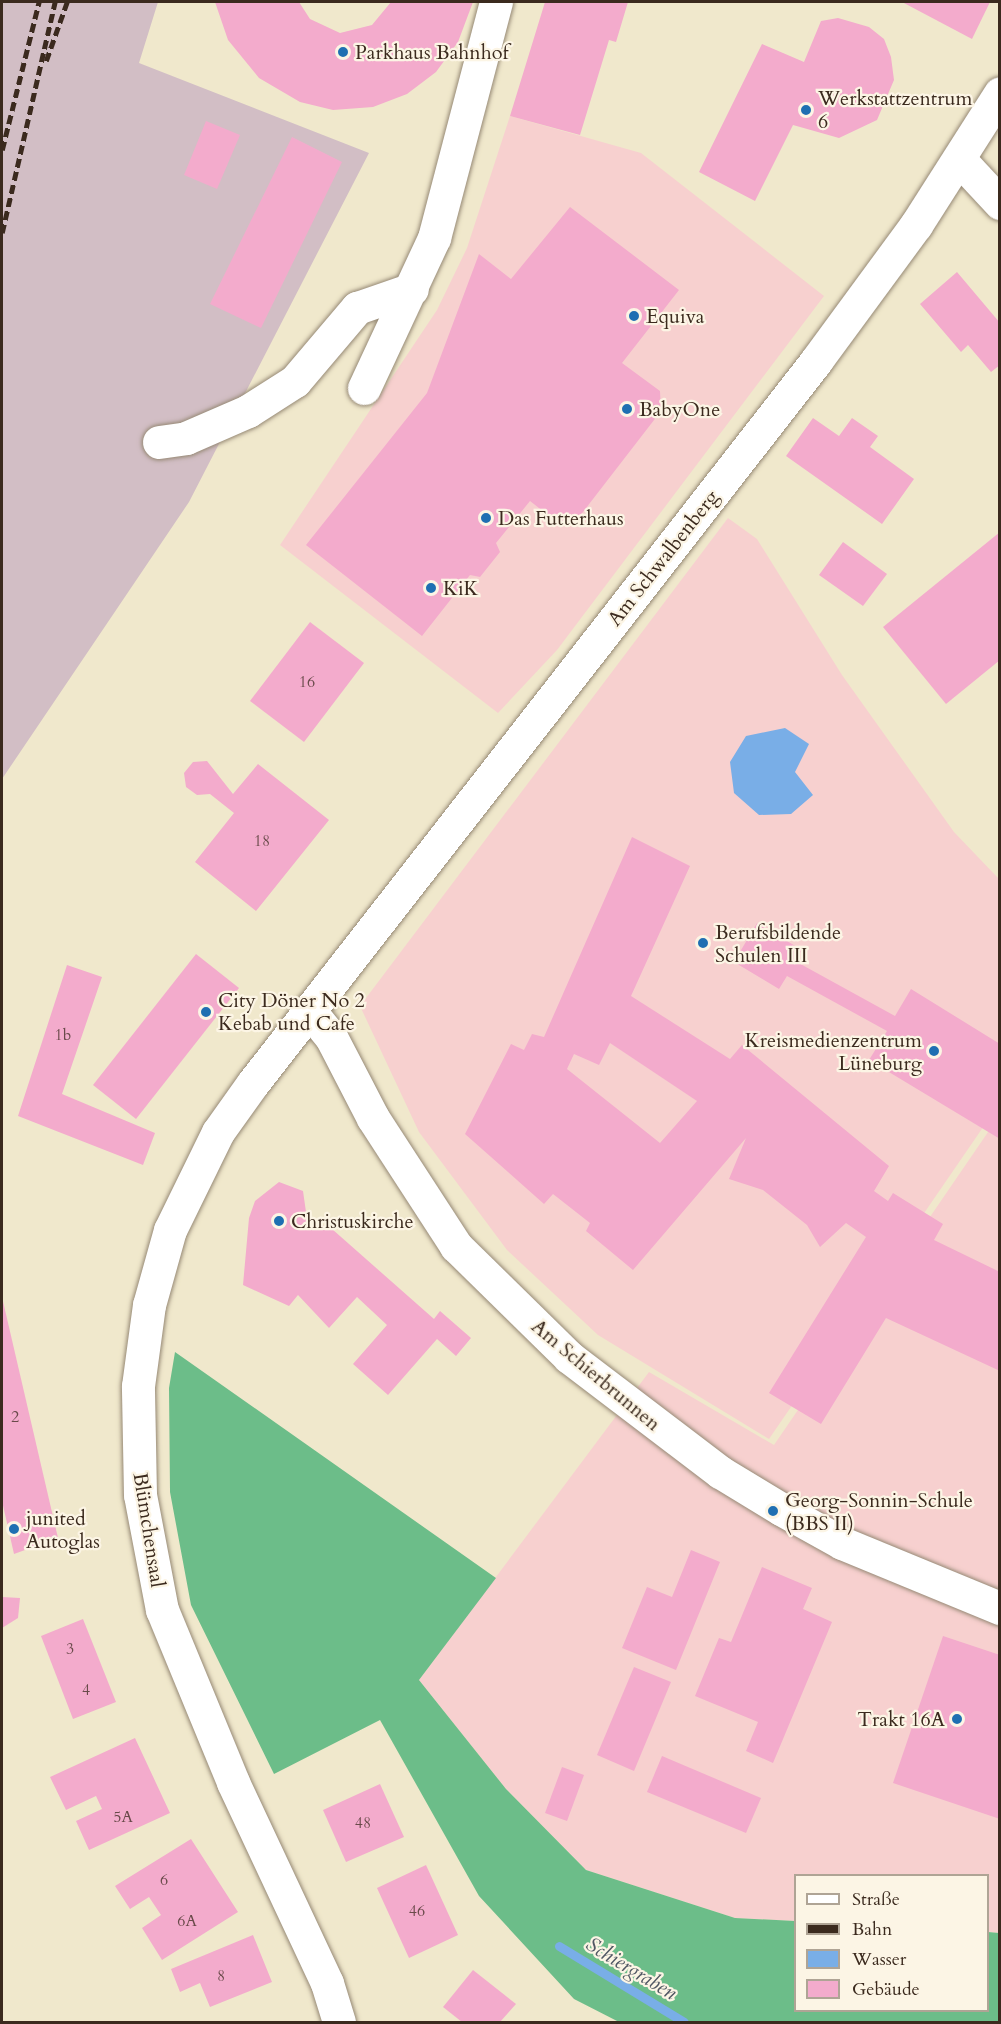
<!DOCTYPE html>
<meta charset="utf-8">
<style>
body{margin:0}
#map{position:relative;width:1001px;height:2024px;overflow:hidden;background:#f0e8cc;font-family:Cardo,serif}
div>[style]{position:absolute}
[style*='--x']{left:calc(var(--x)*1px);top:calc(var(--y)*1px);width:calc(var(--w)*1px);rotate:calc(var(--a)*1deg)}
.built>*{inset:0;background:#f7d0cf}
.industrial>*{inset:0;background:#d2bec5}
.forest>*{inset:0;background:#6cbd89}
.water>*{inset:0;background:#79aee7}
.stream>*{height:9px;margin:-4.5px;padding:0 4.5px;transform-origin:4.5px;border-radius:4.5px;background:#79aee7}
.building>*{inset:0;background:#f3abcc}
.roads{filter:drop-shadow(0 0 2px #968975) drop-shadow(0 0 2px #968975)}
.minor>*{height:33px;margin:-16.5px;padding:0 16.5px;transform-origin:16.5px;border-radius:16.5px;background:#fff}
.rail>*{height:4.5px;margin-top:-2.25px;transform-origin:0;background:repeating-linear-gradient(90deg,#3b2a1e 0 9px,transparent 0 13.5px)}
.dots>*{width:16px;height:16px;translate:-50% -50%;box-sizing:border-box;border:3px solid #fcf5e5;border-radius:50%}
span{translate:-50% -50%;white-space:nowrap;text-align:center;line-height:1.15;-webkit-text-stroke:4.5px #fcf5e5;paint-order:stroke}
.number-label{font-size:16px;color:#694a4a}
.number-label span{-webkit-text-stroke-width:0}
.poi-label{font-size:20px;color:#3b2a1e}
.left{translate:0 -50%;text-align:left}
.right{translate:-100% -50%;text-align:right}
.street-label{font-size:20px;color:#3b2a1e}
.water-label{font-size:21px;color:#515864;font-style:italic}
.frame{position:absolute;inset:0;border:3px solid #3b2a1e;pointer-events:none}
.legend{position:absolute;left:794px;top:1874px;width:195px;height:138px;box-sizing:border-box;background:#fcf5e5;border:2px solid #afa495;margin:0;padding:8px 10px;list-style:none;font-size:18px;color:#3b2a1e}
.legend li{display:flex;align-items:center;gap:12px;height:30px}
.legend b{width:30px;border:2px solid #afa495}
</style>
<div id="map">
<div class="built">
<div style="clip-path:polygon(510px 116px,641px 153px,824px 296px,557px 650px,498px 713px,280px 545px,437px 310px,467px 248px)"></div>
<div style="clip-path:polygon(728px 518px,757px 539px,842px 675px,954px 832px,999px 879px,999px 1104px,769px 1439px,598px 1335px,507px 1250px,419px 1132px,360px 1006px)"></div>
<div style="clip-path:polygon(999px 1116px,999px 1933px,988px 1932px,988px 1876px,796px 1876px,795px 1921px,735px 1918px,586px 1870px,506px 1789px,419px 1680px,649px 1372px,774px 1445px)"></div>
</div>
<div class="industrial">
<div style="clip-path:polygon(2px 2px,158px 2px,139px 63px,369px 153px,189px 502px,2px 779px)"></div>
</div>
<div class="forest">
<div style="clip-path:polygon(175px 1352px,496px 1578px,419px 1680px,506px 1789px,586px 1870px,735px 1918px,795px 1921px,796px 2010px,988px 2010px,988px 1932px,999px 1933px,999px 2022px,619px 2022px,574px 1999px,479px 1896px,380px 1720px,274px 1774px,191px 1605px,170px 1492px,169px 1388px)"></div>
</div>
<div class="water">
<div style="clip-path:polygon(785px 728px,809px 744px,795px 772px,813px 795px,791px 814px,759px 815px,734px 793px,730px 762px,746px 736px)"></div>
</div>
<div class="stream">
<div style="--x:559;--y:1946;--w:146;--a:31.3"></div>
</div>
<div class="building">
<div style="clip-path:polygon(215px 2px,299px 2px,310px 19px,340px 33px,372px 25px,391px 2px,473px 2px,458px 42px,436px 72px,407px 94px,373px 107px,333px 110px,300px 102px,259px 78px,228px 40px)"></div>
<div style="clip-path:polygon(545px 2px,628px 2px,616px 42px,609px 40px,580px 135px,510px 116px)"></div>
<div style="clip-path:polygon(902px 2px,990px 2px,972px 39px)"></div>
<div style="clip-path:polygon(838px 18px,869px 27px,884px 39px,891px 57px,894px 80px,877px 120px,839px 138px,793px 125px,755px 201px,699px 172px,762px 44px,804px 62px,821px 21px)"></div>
<div style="clip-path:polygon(206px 121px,240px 135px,217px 189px,184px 175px)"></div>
<div style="clip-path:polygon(292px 137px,342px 162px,261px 328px,210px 304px)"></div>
<div style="clip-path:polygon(570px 207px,679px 290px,622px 363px,660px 391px,661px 411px,576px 521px,557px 522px,530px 501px,496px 543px,500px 552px,480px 577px,470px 575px,422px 636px,306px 545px,427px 393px,479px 254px,511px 279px)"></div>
<div style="clip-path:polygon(957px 272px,1000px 323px,1000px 365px,991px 372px,968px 345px,961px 352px,920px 304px)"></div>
<div style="clip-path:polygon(813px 418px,839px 436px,852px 418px,878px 436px,870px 447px,914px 479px,882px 524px,786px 456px)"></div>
<div style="clip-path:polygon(1000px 532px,1000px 660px,946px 704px,883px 627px)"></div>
<div style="clip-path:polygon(843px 542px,887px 574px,863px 606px,819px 575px)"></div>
<div style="clip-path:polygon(310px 622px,364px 663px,304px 742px,250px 701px)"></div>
<div style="clip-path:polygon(207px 761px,233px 794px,258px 764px,329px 820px,256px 911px,195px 862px,234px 813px,210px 794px,197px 795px,186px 787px,184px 773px,193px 762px)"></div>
<div style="clip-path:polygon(evenodd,632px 837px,690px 866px,631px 996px,730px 1059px,742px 1045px,889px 1166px,874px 1191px,888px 1201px,893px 1193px,943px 1224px,934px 1240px,1000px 1272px,1000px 1371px,886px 1318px,821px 1424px,769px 1393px,866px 1237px,846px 1223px,820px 1247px,807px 1225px,763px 1190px,729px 1179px,746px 1138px,633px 1270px,586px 1231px,590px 1223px,553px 1194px,544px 1204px,465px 1134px,511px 1044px,524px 1050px,532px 1034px,544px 1037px,632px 837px,610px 1043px,697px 1101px,660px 1143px,567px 1069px,574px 1054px,599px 1065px,610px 1043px)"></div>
<div style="clip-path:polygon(757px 923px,802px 950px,795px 961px,895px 1016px,911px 989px,1000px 1044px,1000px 1139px,869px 1060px,887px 1031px,787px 976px,779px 989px,734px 962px)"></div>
<div style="clip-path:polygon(196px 954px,239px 988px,136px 1119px,93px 1085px)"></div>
<div style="clip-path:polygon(67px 965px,102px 977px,62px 1094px,155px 1133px,143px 1165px,18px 1116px)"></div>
<div style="clip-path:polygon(279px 1182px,303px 1191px,307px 1219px,332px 1229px,434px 1319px,440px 1311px,471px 1338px,456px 1356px,437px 1339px,388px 1395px,353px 1364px,387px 1325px,357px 1297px,329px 1328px,298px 1295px,289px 1306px,243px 1285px,249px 1218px,255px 1201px)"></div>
<div style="clip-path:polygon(2px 1297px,58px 1538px,14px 1554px,2px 1501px)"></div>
<div style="clip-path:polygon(691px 1550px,720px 1562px,676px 1670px,622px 1648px,647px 1587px,672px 1597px)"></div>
<div style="clip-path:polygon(762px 1567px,812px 1588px,803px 1609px,832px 1622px,773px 1763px,746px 1751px,758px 1722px,695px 1696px,719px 1638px,731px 1642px)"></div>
<div style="clip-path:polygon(2px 1597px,20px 1598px,18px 1618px,2px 1628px)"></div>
<div style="clip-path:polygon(83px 1619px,116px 1702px,73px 1719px,41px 1636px)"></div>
<div style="clip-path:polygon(943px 1636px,1000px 1655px,1000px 1819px,893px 1783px)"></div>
<div style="clip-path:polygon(634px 1667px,671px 1682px,634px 1771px,597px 1755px)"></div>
<div style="clip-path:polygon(135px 1738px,170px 1813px,89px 1850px,76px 1821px,102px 1809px,96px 1796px,66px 1810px,50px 1777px)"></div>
<div style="clip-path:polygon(662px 1756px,761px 1798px,746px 1833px,647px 1792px)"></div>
<div style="clip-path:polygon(562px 1767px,584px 1775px,567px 1821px,545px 1813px)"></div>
<div style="clip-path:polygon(380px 1784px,404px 1837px,346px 1862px,323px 1810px)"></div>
<div style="clip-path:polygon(191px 1839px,238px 1912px,162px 1960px,142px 1928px,161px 1915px,149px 1897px,130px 1909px,115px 1886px)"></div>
<div style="clip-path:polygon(426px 1865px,458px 1935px,409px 1958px,377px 1888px)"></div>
<div style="clip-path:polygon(253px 1935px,272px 1982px,210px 2007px,200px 1983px,180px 1992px,171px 1969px)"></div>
<div style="clip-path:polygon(473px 1970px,516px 2004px,500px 2022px,462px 2022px,443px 2007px)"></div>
</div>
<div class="roads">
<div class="minor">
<div style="--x:960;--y:160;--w:59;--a:47.1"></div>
<div style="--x:364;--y:388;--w:166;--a:-65"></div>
<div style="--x:434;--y:238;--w:244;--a:-75.3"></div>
<div style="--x:159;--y:442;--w:27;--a:-8"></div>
<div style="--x:186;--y:438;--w:68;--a:-23.5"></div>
<div style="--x:248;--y:411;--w:56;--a:-32.6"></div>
<div style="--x:295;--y:381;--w:96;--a:-49.7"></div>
<div style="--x:357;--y:308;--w:58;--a:-19.1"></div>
<div style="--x:309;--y:1010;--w:35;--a:51"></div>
<div style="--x:331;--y:1037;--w:91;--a:62.6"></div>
<div style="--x:373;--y:1118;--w:153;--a:57"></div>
<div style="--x:456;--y:1246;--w:158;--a:44.5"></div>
<div style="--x:569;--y:1357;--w:190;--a:37.3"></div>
<div style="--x:720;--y:1472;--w:71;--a:31.2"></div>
<div style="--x:781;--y:1509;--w:70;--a:29.1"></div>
<div style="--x:842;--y:1543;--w:171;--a:22.4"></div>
<div style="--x:339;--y:2022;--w:41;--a:-107.1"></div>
<div style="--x:327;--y:1983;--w:222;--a:-115.1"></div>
<div style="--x:233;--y:1782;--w:186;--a:-112.4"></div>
<div style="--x:162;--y:1610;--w:117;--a:-100.8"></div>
<div style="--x:140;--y:1495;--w:109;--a:-91.1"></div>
<div style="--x:138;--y:1386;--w:82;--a:-82.3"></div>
<div style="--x:149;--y:1305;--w:78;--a:-74.4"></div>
<div style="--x:170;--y:1230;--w:109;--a:-63.9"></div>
<div style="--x:218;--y:1132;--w:60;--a:-54.5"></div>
<div style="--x:253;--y:1083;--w:916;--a:-52.05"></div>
<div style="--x:816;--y:361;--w:169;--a:-53.7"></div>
<div style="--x:916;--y:225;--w:156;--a:-57.5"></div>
</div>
</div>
<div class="rail">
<div style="--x:46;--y:61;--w:63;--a:-70.4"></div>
<div style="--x:2;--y:150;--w:153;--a:-76"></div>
<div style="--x:2;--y:233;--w:237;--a:-77.1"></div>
</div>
<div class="dots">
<div style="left:343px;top:52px;background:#1f6fb2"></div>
<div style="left:806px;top:110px;background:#1f6fb2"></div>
<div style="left:634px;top:316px;background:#1f6fb2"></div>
<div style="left:627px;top:409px;background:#1f6fb2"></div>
<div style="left:486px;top:518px;background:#1f6fb2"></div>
<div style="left:431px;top:588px;background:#1f6fb2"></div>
<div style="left:703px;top:943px;background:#1f6fb2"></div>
<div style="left:206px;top:1012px;background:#1f6fb2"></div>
<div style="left:934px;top:1051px;background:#1f6fb2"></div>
<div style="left:279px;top:1221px;background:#1f6fb2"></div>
<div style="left:773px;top:1511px;background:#1f6fb2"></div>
<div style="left:14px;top:1529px;background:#1f6fb2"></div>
<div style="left:957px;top:1719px;background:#1f6fb2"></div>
</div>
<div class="number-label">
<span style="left:307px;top:682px">16</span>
<span style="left:262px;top:841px">18</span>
<span style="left:63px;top:1035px">1b</span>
<span style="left:15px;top:1417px">2</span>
<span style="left:70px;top:1649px">3</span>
<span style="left:86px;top:1690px">4</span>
<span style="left:123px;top:1817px">5A</span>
<span style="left:363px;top:1823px">48</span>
<span style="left:164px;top:1880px">6</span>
<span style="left:417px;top:1911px">46</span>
<span style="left:187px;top:1921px">6A</span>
<span style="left:221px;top:1976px">8</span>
</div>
<div class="poi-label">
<span class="left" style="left:355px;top:52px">Parkhaus Bahnhof</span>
<span class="left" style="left:818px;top:110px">Werkstattzentrum<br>6</span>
<span class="left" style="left:646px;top:316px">Equiva</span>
<span class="left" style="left:639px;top:409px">BabyOne</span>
<span class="left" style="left:498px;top:518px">Das Futterhaus</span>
<span class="left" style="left:443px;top:588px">KiK</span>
<span class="left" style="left:715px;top:944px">Berufsbildende<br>Schulen III</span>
<span class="left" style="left:218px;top:1012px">City Döner No 2<br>Kebab und Cafe</span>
<span class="right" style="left:922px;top:1052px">Kreismedienzentrum<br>Lüneburg</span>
<span class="left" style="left:291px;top:1221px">Christuskirche</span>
<span class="left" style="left:785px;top:1512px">Georg-Sonnin-Schule<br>(BBS II)</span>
<span class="left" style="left:26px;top:1530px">junited<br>Autoglas</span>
<span class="right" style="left:945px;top:1719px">Trakt 16A</span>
</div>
<div class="street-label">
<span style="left:663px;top:558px;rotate:-52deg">Am Schwalbenberg</span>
<span style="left:596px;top:1375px;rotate:40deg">Am Schierbrunnen</span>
<span style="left:149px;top:1530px;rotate:81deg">Blümchensaal</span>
</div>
<div class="water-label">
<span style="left:631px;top:1969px;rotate:31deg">Schiergraben</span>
</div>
<div class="frame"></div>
<ul class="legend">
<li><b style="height:8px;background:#fff"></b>Straße</li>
<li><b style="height:8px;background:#3b2a1e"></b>Bahn</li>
<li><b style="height:16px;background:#79aee7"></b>Wasser</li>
<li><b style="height:16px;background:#f3abcc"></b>Gebäude</li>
</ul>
</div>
